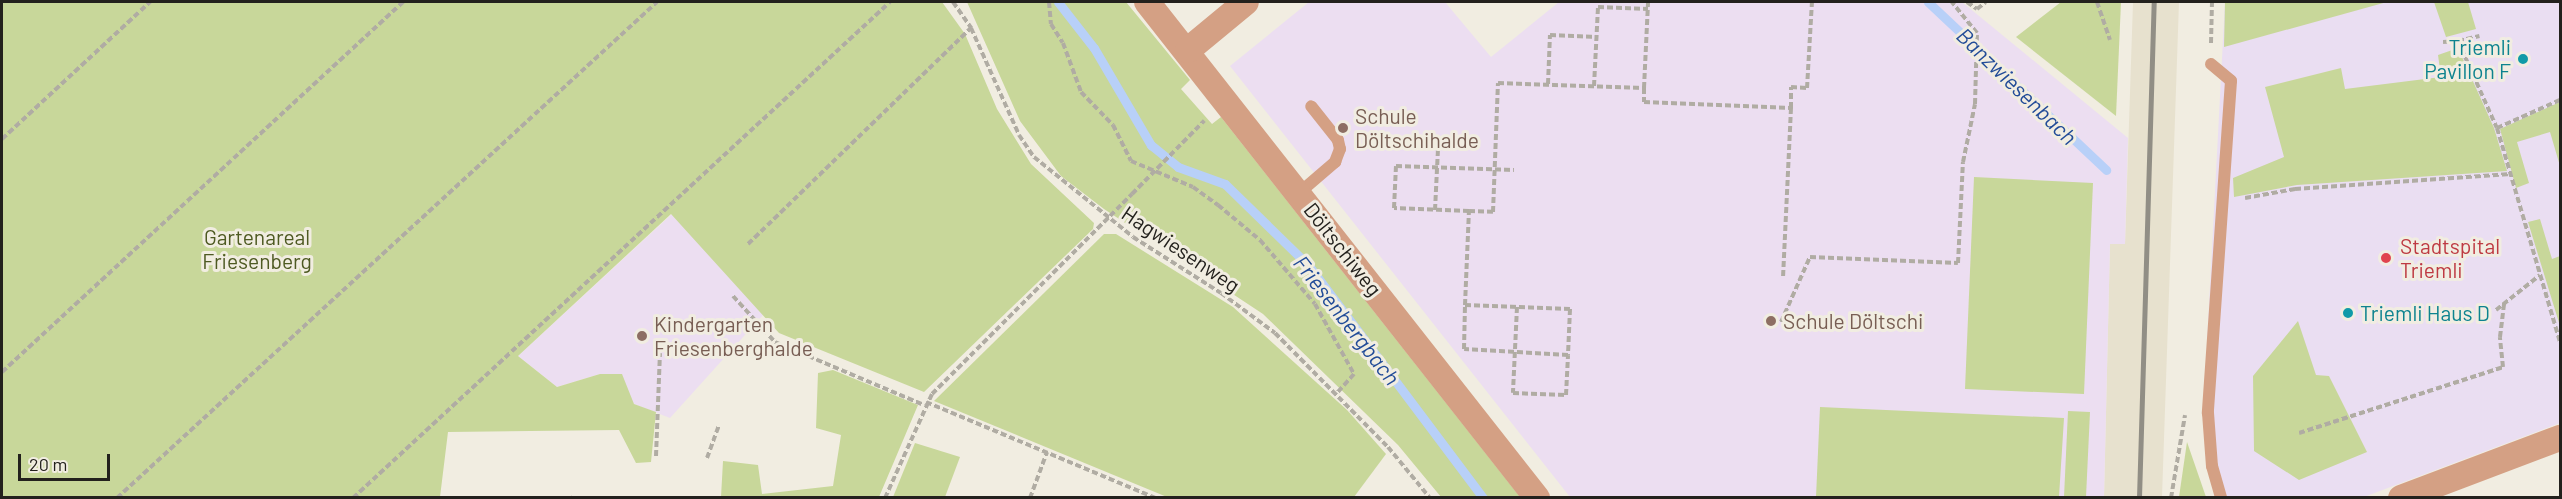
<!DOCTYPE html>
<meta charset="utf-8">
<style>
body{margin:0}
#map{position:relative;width:2562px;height:499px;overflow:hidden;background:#f1ede1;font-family:Barlow,sans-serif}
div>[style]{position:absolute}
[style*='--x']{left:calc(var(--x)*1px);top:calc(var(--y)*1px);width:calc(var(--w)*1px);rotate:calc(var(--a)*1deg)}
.built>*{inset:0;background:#e7e1ce}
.education>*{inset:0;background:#ecdef1}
.medical>*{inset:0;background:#eadef2}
.green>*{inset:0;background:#c8d79a}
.stream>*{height:9px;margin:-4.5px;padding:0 4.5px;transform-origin:4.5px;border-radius:4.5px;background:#b8d0f8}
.path>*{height:4px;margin-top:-2px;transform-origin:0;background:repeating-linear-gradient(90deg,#b0aca3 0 6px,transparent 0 9px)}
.lane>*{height:12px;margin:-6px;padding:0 6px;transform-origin:6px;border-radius:6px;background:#d4a084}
.street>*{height:26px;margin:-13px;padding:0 13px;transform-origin:13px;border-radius:13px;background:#d4a084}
.rail>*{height:4.5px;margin:-2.25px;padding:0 2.25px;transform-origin:2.25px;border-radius:2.25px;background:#918e85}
.path-bridge>*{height:4px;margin-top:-2px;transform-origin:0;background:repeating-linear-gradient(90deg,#b0aca3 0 6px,transparent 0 9px)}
.dots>*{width:16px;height:16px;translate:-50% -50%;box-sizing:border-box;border:3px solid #f1ede1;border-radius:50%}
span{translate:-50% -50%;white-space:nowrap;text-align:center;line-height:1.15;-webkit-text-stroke:6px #f1ede1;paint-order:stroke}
.culture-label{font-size:21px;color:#0d838f}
.right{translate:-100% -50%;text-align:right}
.left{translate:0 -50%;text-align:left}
.education-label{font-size:21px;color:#785e54}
.park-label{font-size:21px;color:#4e5a22}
.health-label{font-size:21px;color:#be3a42}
.street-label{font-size:21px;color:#23211d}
.water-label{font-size:22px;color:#224c98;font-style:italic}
.frame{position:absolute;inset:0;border:3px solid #23211d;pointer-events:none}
.scale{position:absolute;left:18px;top:454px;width:92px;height:27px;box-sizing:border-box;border:3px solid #23211d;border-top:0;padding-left:8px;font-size:18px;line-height:21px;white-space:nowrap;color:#23211d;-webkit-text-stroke:4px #f1ede1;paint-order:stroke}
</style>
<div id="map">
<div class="built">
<div style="clip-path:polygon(2133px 2px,2179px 2px,2162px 497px,2104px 498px,2110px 243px,2125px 244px)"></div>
</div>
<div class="education">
<div style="clip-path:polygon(1309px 2px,1445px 2px,1491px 57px,1559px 2px,1962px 2px,2128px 138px,2125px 244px,2110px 244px,2104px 497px,1570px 497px,1230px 66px)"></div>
<div style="clip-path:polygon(672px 214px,763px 315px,670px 418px,634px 404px,600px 374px,557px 387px,518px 356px)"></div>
</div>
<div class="medical">
<div style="clip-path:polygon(2225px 2px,2560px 2px,2560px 423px,2364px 497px,2223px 497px,2208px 472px,2207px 343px)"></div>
</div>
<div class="green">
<div style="clip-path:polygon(2px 2px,942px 2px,965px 34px,997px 109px,1031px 164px,1094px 223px,1093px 229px,924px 392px,779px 333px,671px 214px,518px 356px,557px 387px,600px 374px,622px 374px,634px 404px,656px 412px,651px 462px,636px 463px,619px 430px,448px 432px,440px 497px,2px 497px)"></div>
<div style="clip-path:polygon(967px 2px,1126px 2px,1190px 80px,1181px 89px,1212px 124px,1221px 117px,1520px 497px,1441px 497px,1398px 445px,1263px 314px,1104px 209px,1061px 176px,1020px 121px)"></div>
<div style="clip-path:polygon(2061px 2px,2121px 2px,2116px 116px,2016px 37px)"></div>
<div style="clip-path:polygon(2225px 2px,2387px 2px,2224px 47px)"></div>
<div style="clip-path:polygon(2434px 2px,2468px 2px,2476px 29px,2446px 37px)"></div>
<div style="clip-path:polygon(2458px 48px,2494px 128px,2507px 171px,2297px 185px,2234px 197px,2233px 178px,2284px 157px,2265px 87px,2341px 68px,2345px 89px,2441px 77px,2438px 55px)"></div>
<div style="clip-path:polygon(2560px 102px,2560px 166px,2550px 132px,2517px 142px,2529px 183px,2516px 188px,2500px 129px)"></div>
<div style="clip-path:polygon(1974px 177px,2093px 183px,2084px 394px,1965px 389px)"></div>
<div style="clip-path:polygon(2540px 219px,2552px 259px,2560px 256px,2560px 326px,2528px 222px)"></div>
<div style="clip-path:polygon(1104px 234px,1116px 234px,1233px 307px,1347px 410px,1386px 454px,1354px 497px,1167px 497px,934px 401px)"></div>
<div style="clip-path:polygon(2298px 321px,2316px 375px,2329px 376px,2367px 452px,2299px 480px,2254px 451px,2253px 376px)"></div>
<div style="clip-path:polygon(833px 370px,918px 405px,879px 497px,721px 497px,723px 461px,758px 465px,762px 494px,833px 486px,841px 435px,816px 428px,818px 373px)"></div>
<div style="clip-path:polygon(1820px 407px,2064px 418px,2059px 497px,1816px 497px)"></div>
<div style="clip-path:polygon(2068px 411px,2090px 412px,2086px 497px,2064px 497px)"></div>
<div style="clip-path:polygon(2187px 442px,2206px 497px,2179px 497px)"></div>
<div style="clip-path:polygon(915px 443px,960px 457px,945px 497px,893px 497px)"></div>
</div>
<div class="stream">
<div style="--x:1058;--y:2;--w:58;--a:52"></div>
<div style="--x:1094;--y:48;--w:113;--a:59.6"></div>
<div style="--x:1151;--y:145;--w:35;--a:39"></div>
<div style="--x:1178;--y:167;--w:50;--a:19.9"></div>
<div style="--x:1225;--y:184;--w:117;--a:44.3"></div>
<div style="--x:1309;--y:266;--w:290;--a:53.1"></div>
<div style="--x:1928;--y:2;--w:245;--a:43.3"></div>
</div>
<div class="path">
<div style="--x:953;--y:2;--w:32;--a:55"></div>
<div style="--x:971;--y:28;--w:117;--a:65.8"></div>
<div style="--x:1019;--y:135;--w:27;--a:56"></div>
<div style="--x:1034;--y:157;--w:127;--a:38.9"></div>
<div style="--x:1133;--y:237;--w:104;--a:32.5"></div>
<div style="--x:1221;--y:293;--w:67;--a:36.5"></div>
<div style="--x:1275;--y:333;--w:161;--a:45.3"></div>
<div style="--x:1388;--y:447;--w:66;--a:50.5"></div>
<div style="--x:1049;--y:2;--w:22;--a:85"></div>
<div style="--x:1051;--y:24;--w:22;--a:58"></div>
<div style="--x:1063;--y:43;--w:52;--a:69.8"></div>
<div style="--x:1081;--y:92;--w:46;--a:45.9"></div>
<div style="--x:1113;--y:125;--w:40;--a:63.4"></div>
<div style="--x:1131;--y:161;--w:67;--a:22.8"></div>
<div style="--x:1193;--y:187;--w:31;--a:36"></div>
<div style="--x:1218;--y:205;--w:55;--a:39.8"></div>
<div style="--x:1260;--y:240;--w:84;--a:49.3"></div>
<div style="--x:1315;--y:304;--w:80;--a:60.9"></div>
<div style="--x:1354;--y:374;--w:25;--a:132"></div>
<div style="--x:1967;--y:2;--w:12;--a:35"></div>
<div style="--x:1977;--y:9;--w:11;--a:-38"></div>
<div style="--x:2097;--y:2;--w:40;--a:71.1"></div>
<div style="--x:2458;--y:41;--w:22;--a:-13"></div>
<div style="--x:2443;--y:42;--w:15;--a:-4"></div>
<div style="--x:2458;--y:41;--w:95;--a:65.9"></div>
<div style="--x:2497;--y:128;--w:223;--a:73.6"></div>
<div style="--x:2211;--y:43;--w:41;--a:-88.6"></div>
<div style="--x:1548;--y:84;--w:49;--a:-87.7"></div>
<div style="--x:1550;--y:35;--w:47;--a:2.4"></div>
<div style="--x:1594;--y:86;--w:79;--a:-87.1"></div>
<div style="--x:1598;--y:7;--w:50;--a:2.3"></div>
<div style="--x:1644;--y:88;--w:86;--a:-87.3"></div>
<div style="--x:1791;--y:108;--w:21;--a:-90"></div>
<div style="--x:1791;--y:87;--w:16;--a:4"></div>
<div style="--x:1807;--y:88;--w:86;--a:-86.7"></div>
<div style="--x:2497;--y:128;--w:69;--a:-24"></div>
<div style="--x:2;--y:139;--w:202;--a:-42.8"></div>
<div style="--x:2245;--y:198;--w:51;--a:-10.2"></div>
<div style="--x:2295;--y:189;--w:216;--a:-4"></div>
<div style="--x:1435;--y:210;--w:62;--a:-87.2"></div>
<div style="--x:1469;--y:211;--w:75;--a:-177.7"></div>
<div style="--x:1394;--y:208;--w:42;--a:-87.3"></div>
<div style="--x:1396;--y:166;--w:118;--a:1.9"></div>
<div style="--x:748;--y:244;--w:310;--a:-44.1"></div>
<div style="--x:733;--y:296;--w:62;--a:47.6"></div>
<div style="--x:775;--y:342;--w:162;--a:22.9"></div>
<div style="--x:1465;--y:305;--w:105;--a:2.2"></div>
<div style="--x:1570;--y:309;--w:46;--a:92.5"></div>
<div style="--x:1568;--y:355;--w:104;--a:-176.7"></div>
<div style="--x:1464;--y:349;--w:44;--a:-88.7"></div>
<div style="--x:1465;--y:305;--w:94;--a:-87.6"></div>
<div style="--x:1469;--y:211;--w:24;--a:2"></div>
<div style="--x:1493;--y:212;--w:129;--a:-87.8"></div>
<div style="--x:1498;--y:83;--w:146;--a:2"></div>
<div style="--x:1644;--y:88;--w:14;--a:90"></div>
<div style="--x:1644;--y:102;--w:147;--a:2.3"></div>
<div style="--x:1791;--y:108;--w:170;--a:92.7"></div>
<div style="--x:1517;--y:307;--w:86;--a:92.7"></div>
<div style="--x:1513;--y:393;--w:53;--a:2.2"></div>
<div style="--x:1566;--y:395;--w:40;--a:-87.1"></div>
<div style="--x:2496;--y:310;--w:56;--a:-38.5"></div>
<div style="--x:1781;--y:322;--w:71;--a:-66"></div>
<div style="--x:1810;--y:257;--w:148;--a:2.3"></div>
<div style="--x:1958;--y:263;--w:101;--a:-87.2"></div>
<div style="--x:1963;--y:162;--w:59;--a:-78.3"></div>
<div style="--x:1975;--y:104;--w:71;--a:-88.4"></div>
<div style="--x:1977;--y:33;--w:40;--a:-129"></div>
<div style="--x:2;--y:372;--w:546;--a:-42.7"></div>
<div style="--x:926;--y:402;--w:249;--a:22.7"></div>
<div style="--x:2299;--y:433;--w:214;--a:-17.9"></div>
<div style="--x:2503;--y:367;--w:30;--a:-96"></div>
<div style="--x:2500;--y:337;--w:34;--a:-83"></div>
<div style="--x:656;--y:456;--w:103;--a:-87.8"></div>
<div style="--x:707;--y:458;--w:35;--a:-70"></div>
<div style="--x:570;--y:497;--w:1;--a:45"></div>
<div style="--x:117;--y:498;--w:733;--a:-42.57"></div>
<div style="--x:353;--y:498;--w:731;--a:-42.73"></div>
<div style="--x:885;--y:498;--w:114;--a:-65.7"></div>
<div style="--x:932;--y:394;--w:283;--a:-45"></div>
<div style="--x:1030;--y:498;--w:49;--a:-69.7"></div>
<div style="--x:2171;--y:498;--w:84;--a:-80.4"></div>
</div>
<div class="lane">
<div style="--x:2211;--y:64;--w:26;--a:40"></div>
<div style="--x:2231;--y:81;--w:333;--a:94"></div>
<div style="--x:2208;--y:413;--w:53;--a:85.7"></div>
<div style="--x:2212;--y:466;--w:33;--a:74"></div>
<div style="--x:1299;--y:193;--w:48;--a:-40.7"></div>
<div style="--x:1335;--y:162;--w:14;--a:-69"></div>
<div style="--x:1340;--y:149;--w:9;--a:-103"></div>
<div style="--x:1338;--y:140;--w:43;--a:-128.5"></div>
</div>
<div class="street">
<div style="--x:1147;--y:2;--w:631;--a:51.82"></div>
<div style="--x:1188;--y:50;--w:75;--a:-39.6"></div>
<div style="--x:2401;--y:498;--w:170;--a:-20.7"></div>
</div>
<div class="rail">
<div style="--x:2139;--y:498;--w:496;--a:-88.3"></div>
</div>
<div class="path-bridge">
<div style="--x:1132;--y:194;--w:103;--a:-45.4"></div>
</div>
<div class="dots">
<div style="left:2523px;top:59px;background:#0f9aa8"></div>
<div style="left:1343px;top:128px;background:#8d6e63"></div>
<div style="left:2386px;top:258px;background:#e0444e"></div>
<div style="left:2348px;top:313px;background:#0f9aa8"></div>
<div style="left:1771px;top:321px;background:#8d6e63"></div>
<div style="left:642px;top:336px;background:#8d6e63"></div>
</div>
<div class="culture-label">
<span class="right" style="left:2511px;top:59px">Triemli<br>Pavillon F</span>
<span class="left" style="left:2360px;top:313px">Triemli Haus D</span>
</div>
<div class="education-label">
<span class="left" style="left:1355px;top:128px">Schule<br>Döltschihalde</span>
<span class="left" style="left:1783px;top:321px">Schule Döltschi</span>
<span class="left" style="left:654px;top:336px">Kindergarten<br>Friesenberghalde</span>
</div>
<div class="park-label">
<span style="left:257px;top:249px">Gartenareal<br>Friesenberg</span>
</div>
<div class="health-label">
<span class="left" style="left:2400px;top:258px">Stadtspital<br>Triemli</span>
</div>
<div class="street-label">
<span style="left:1181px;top:249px;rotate:34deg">Hagwiesenweg</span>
<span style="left:1343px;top:249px;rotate:52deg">Döltschiweg</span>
</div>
<div class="water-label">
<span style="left:2017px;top:86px;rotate:44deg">Banzwiesenbach</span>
<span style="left:1347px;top:320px;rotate:52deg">Friesenbergbach</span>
</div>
<div class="frame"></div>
<div class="scale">20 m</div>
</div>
